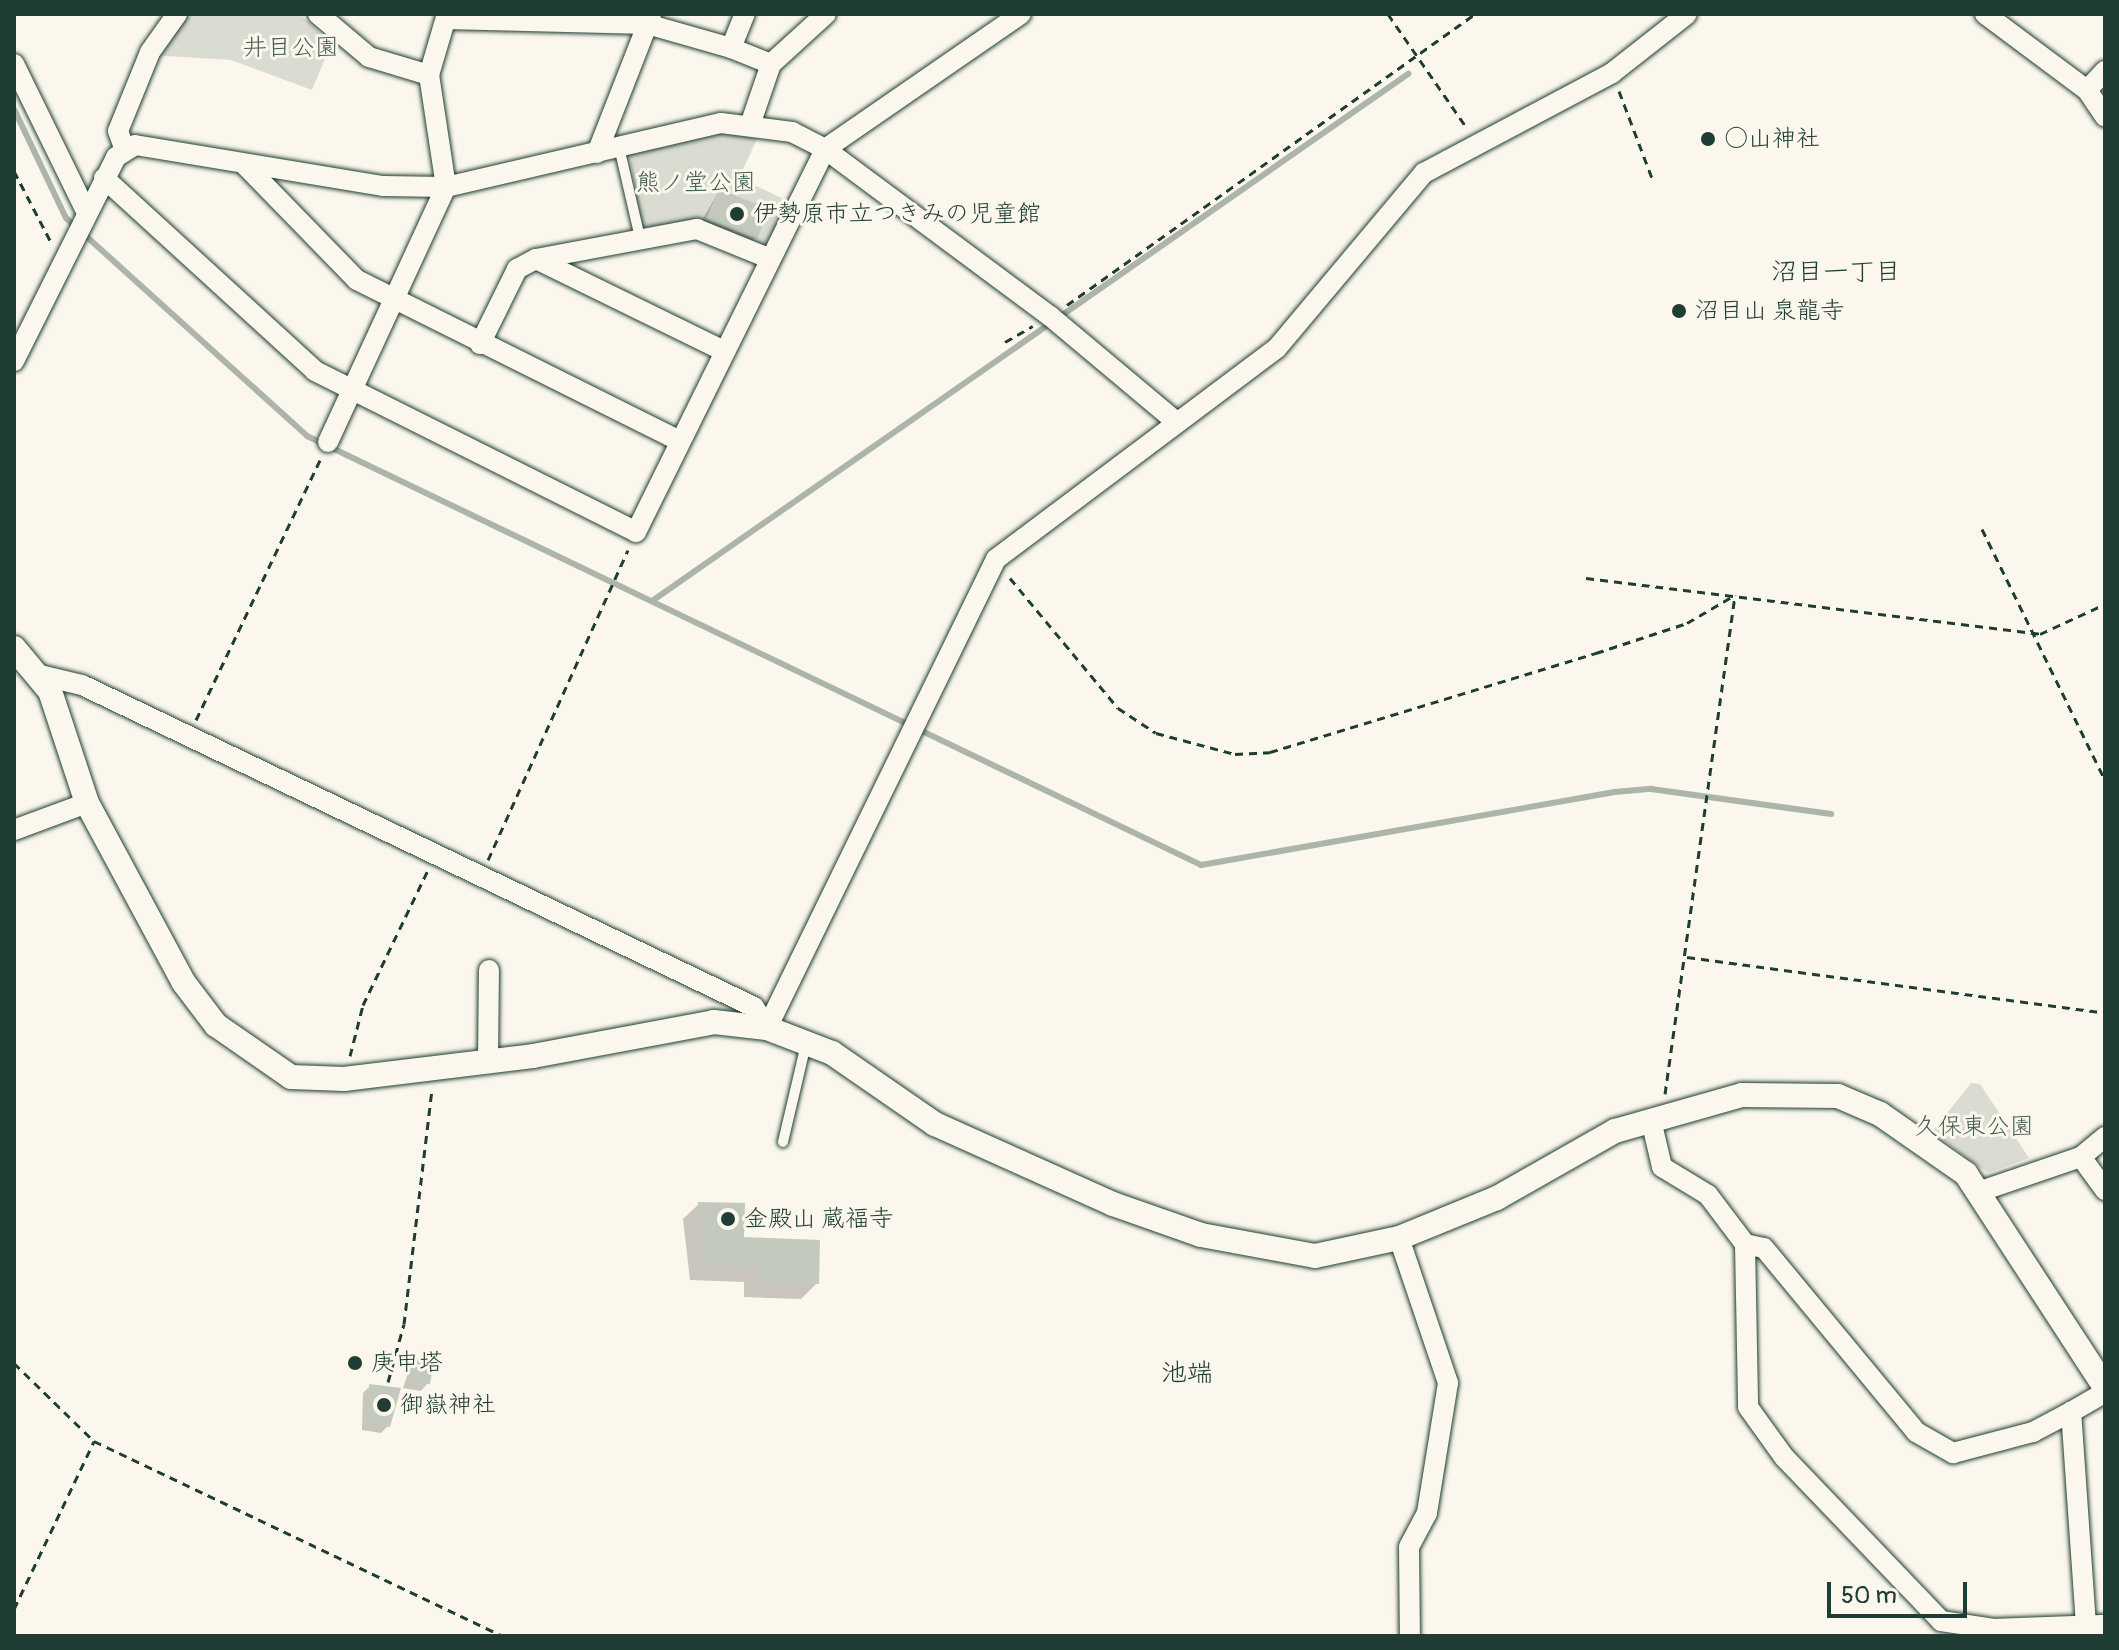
<!DOCTYPE html>
<meta charset="utf-8">
<style>
body{margin:0}
#map{position:relative;width:2119px;height:1650px;overflow:hidden;background:#fbf7ec;font-family:Pangolin,"Klee One",sans-serif}
div>[style]{position:absolute}
[style*='--x']{left:calc(var(--x)*1px);top:calc(var(--y)*1px);width:calc(var(--w)*1px);rotate:calc(var(--a)*1deg)}
.green>*{inset:0;background:#dbdcd1}
.shadow>*{inset:0;background:#0003}
.stream>*{height:6px;margin:-3px;padding:0 3px;transform-origin:3px;border-radius:3px;background:#adb4aa}
.building>*{inset:0;background:#c4c9be}
.path>*{height:3px;margin-top:-1.5px;transform-origin:0;background:repeating-linear-gradient(90deg,#1f3d34 0 8px,transparent 0 14px)}
.roads{filter:drop-shadow(0 0 2px #1f3d34) drop-shadow(0 0 2px #1f3d34)}
.service>*{height:10px;margin:-5px;padding:0 5px;transform-origin:5px;border-radius:5px;background:#fbf7ec}
.minor>*{height:20px;margin:-10px;padding:0 10px;transform-origin:10px;border-radius:10px;background:#fbf7ec}
.tertiary>*{height:24px;margin:-12px;padding:0 12px;transform-origin:12px;border-radius:12px;background:#fbf7ec}
.dots>*{width:22px;height:22px;translate:-50% -50%;box-sizing:border-box;border:4px solid #fbf7ec;border-radius:50%}
span{translate:-50% -50%;white-space:nowrap;text-align:center;line-height:1.15;-webkit-text-stroke:6px #fbf7ec;paint-order:stroke}
.park-label{font-size:24px;color:#455d53}
.poi-label{font-size:24px;color:#1f3d34}
.left{translate:0 -50%;text-align:left}
.neighbourhood-label{font-size:26px;color:#1f3d34}
.frame{position:absolute;inset:0;border:16px solid #1f3d34;pointer-events:none}
.scale{position:absolute;left:1827px;top:1582px;width:140px;height:36px;box-sizing:border-box;border:4px solid #1f3d34;border-top:0;padding-left:10px;font-size:24px;line-height:28px;white-space:nowrap;color:#1f3d34;-webkit-text-stroke:6px #fbf7ec;paint-order:stroke}
</style>
<div id="map">
<div class="green">
<div style="clip-path:polygon(183px 14px,300px 14px,331px 44px,312px 90px,231px 60px,152px 55px)"></div>
<div style="clip-path:polygon(728px 132px,757px 139px,739px 178px,790px 202px,768px 247px,642px 229px,629px 152px)"></div>
<div style="clip-path:polygon(1971px 1083px,1980px 1084px,2029px 1158px,1988px 1173px,1932px 1132px)"></div>
</div>
<div class="shadow">
<div style="clip-path:polygon(719px 191px,755px 238px,743px 250px,696px 230px)"></div>
<div style="clip-path:polygon(699px 1204px,742px 1239px,817px 1283px,801px 1299px,744px 1297px,744px 1282px,690px 1280px,683px 1219px)"></div>
<div style="clip-path:polygon(413px 1359px,428px 1383px,421px 1391px,403px 1388px)"></div>
<div style="clip-path:polygon(370px 1386px,388px 1426px,381px 1433px,362px 1430px,363px 1393px)"></div>
</div>
<div class="stream">
<div style="--x:14;--y:109;--w:121;--a:64.5"></div>
<div style="--x:66;--y:218;--w:325;--a:42.1"></div>
<div style="--x:307;--y:436;--w:992;--a:25.63"></div>
<div style="--x:1201;--y:865;--w:420;--a:-10"></div>
<div style="--x:1615;--y:792;--w:36;--a:-5"></div>
<div style="--x:1651;--y:789;--w:182;--a:7.9"></div>
<div style="--x:652;--y:601;--w:922;--a:-34.88"></div>
</div>
<div class="building">
<div style="clip-path:polygon(719px 189px,769px 209px,757px 239px,706px 219px)"></div>
<div style="clip-path:polygon(698px 1202px,745px 1203px,744px 1237px,820px 1240px,819px 1284px,758px 1282px,759px 1267px,705px 1265px)"></div>
<div style="clip-path:polygon(413px 1357px,434px 1360px,430px 1384px,409px 1381px)"></div>
<div style="clip-path:polygon(369px 1384px,401px 1388px,390px 1427px,369px 1424px)"></div>
</div>
<div class="path">
<div style="--x:1388;--y:14;--w:139;--a:55.3"></div>
<div style="--x:1619;--y:91;--w:93;--a:69.2"></div>
<div style="--x:14;--y:171;--w:80;--a:62.5"></div>
<div style="--x:1067;--y:305;--w:501;--a:-35.5"></div>
<div style="--x:1005;--y:342;--w:32;--a:-30"></div>
<div style="--x:1982;--y:529;--w:280;--a:63.9"></div>
<div style="--x:1010;--y:578;--w:169;--a:50.3"></div>
<div style="--x:1118;--y:708;--w:45;--a:33.3"></div>
<div style="--x:1156;--y:733;--w:82;--a:14.9"></div>
<div style="--x:1235;--y:754;--w:35;--a:-3"></div>
<div style="--x:1270;--y:752;--w:341;--a:-16.9"></div>
<div style="--x:1596;--y:653;--w:96;--a:-18.2"></div>
<div style="--x:1687;--y:623;--w:56;--a:-30.3"></div>
<div style="--x:1586;--y:578;--w:457;--a:7"></div>
<div style="--x:2040;--y:634;--w:72;--a:-24.8"></div>
<div style="--x:196;--y:720;--w:288;--a:-64.5"></div>
<div style="--x:488;--y:860;--w:340;--a:-65.7"></div>
<div style="--x:1687;--y:957;--w:422;--a:7.6"></div>
<div style="--x:350;--y:1056;--w:53;--a:-75.7"></div>
<div style="--x:363;--y:1005;--w:148;--a:-64.3"></div>
<div style="--x:1665;--y:1094;--w:504;--a:-82.01"></div>
<div style="--x:14;--y:1363;--w:112;--a:44.3"></div>
<div style="--x:94;--y:1441;--w:452;--a:25.5"></div>
<div style="--x:388;--y:1382;--w:60;--a:-74.6"></div>
<div style="--x:404;--y:1324;--w:237;--a:-83.2"></div>
<div style="--x:14;--y:1609;--w:186;--a:-64.5"></div>
</div>
<div class="roads">
<div class="service">
<div style="--x:619;--y:147;--w:93;--a:77"></div>
<div style="--x:783;--y:1142;--w:101;--a:-76.8"></div>
</div>
<div class="minor">
<div style="--x:318;--y:14;--w:67;--a:40.1"></div>
<div style="--x:369;--y:57;--w:63;--a:16.7"></div>
<div style="--x:1985;--y:14;--w:127;--a:36.7"></div>
<div style="--x:2087;--y:90;--w:32;--a:56"></div>
<div style="--x:446;--y:19;--w:201;--a:1.4"></div>
<div style="--x:647;--y:24;--w:87;--a:15.9"></div>
<div style="--x:731;--y:48;--w:37;--a:-68"></div>
<div style="--x:731;--y:48;--w:43;--a:21.8"></div>
<div style="--x:771;--y:64;--w:74;--a:-42.3"></div>
<div style="--x:14;--y:64;--w:166;--a:63.9"></div>
<div style="--x:2087;--y:90;--w:26;--a:-47"></div>
<div style="--x:750;--y:125;--w:65;--a:-71"></div>
<div style="--x:124;--y:148;--w:18;--a:-109"></div>
<div style="--x:118;--y:131;--w:85;--a:-67.9"></div>
<div style="--x:150;--y:52;--w:47;--a:-54.6"></div>
<div style="--x:597;--y:153;--w:148;--a:-68.6"></div>
<div style="--x:244;--y:164;--w:162;--a:45.8"></div>
<div style="--x:357;--y:280;--w:359;--a:26.5"></div>
<div style="--x:104;--y:178;--w:286;--a:42.4"></div>
<div style="--x:315;--y:371;--w:359;--a:26.6"></div>
<div style="--x:636;--y:532;--w:427;--a:-63.7"></div>
<div style="--x:825;--y:149;--w:238;--a:-34.6"></div>
<div style="--x:536;--y:259;--w:164;--a:-10.6"></div>
<div style="--x:697;--y:229;--w:77;--a:22.2"></div>
<div style="--x:480;--y:344;--w:84;--a:-63.7"></div>
<div style="--x:517;--y:269;--w:21;--a:-28"></div>
<div style="--x:536;--y:259;--w:207;--a:26.1"></div>
<div style="--x:14;--y:361;--w:228;--a:-63.4"></div>
<div style="--x:116;--y:157;--w:22;--a:-32"></div>
<div style="--x:135;--y:145;--w:251;--a:9.4"></div>
<div style="--x:383;--y:186;--w:63;--a:0.9"></div>
<div style="--x:446;--y:187;--w:282;--a:-13.1"></div>
<div style="--x:721;--y:123;--w:72;--a:7.2"></div>
<div style="--x:792;--y:132;--w:37;--a:27"></div>
<div style="--x:825;--y:149;--w:280;--a:36.6"></div>
<div style="--x:1050;--y:316;--w:163;--a:40"></div>
<div style="--x:328;--y:442;--w:281;--a:-65.2"></div>
<div style="--x:446;--y:187;--w:113;--a:-98.6"></div>
<div style="--x:429;--y:75;--w:64;--a:-73.6"></div>
<div style="--x:40;--y:675;--w:43;--a:13.4"></div>
<div style="--x:82;--y:685;--w:745;--a:25.6"></div>
<div style="--x:754;--y:1007;--w:25;--a:58"></div>
<div style="--x:14;--y:830;--w:78;--a:-20.3"></div>
<div style="--x:767;--y:1028;--w:522;--a:-63.97"></div>
<div style="--x:996;--y:559;--w:351;--a:-36.9"></div>
<div style="--x:1277;--y:348;--w:229;--a:-50"></div>
<div style="--x:1424;--y:173;--w:213;--a:-28"></div>
<div style="--x:1612;--y:73;--w:95;--a:-38.2"></div>
<div style="--x:488;--y:1061;--w:91;--a:-89.4"></div>
<div style="--x:1651;--y:1120;--w:48;--a:76.8"></div>
<div style="--x:1662;--y:1167;--w:54;--a:31.3"></div>
<div style="--x:1708;--y:1195;--w:61;--a:52.9"></div>
<div style="--x:1745;--y:1244;--w:163;--a:88.9"></div>
<div style="--x:1748;--y:1407;--w:62;--a:54.2"></div>
<div style="--x:1784;--y:1457;--w:227;--a:46.2"></div>
<div style="--x:1941;--y:1621;--w:55;--a:8.4"></div>
<div style="--x:1995;--y:1629;--w:110;--a:-2.1"></div>
<div style="--x:2081;--y:1157;--w:41;--a:54"></div>
<div style="--x:1981;--y:1191;--w:106;--a:-18.8"></div>
<div style="--x:2081;--y:1157;--w:31;--a:-40"></div>
<div style="--x:1399;--y:1238;--w:153;--a:71.3"></div>
<div style="--x:1448;--y:1383;--w:132;--a:99.2"></div>
<div style="--x:1427;--y:1513;--w:38;--a:118"></div>
<div style="--x:1409;--y:1547;--w:89;--a:89.4"></div>
<div style="--x:1745;--y:1244;--w:19;--a:12"></div>
<div style="--x:1764;--y:1248;--w:239;--a:50.4"></div>
<div style="--x:1916;--y:1432;--w:43;--a:29.6"></div>
<div style="--x:1953;--y:1453;--w:83;--a:-14.7"></div>
<div style="--x:2033;--y:1432;--w:43;--a:-27.8"></div>
<div style="--x:2086;--y:1625;--w:214;--a:-94"></div>
<div style="--x:2071;--y:1412;--w:39;--a:-30"></div>
</div>
<div class="tertiary">
<div style="--x:14;--y:648;--w:56;--a:50.1"></div>
<div style="--x:50;--y:691;--w:118;--a:71.7"></div>
<div style="--x:87;--y:803;--w:204;--a:61.7"></div>
<div style="--x:184;--y:983;--w:53;--a:52.7"></div>
<div style="--x:216;--y:1025;--w:91;--a:34.7"></div>
<div style="--x:291;--y:1077;--w:53;--a:2.2"></div>
<div style="--x:344;--y:1079;--w:190;--a:-6.9"></div>
<div style="--x:533;--y:1056;--w:184;--a:-10.6"></div>
<div style="--x:714;--y:1022;--w:53;--a:6.5"></div>
<div style="--x:767;--y:1028;--w:70;--a:21"></div>
<div style="--x:832;--y:1053;--w:125;--a:34.6"></div>
<div style="--x:935;--y:1124;--w:195;--a:24.2"></div>
<div style="--x:1113;--y:1204;--w:93;--a:19.4"></div>
<div style="--x:1201;--y:1235;--w:116;--a:10.4"></div>
<div style="--x:1315;--y:1256;--w:86;--a:-12.1"></div>
<div style="--x:1399;--y:1238;--w:106;--a:-22.2"></div>
<div style="--x:1497;--y:1198;--w:136;--a:-29.6"></div>
<div style="--x:1615;--y:1131;--w:132;--a:-15.8"></div>
<div style="--x:1742;--y:1095;--w:96;--a:0.6"></div>
<div style="--x:1838;--y:1096;--w:46;--a:23.2"></div>
<div style="--x:1880;--y:1114;--w:105;--a:34.9"></div>
<div style="--x:1966;--y:1174;--w:254;--a:56.9"></div>
</div>
</div>
<div class="dots">
<div style="left:1708px;top:139px;background:#1f3d34"></div>
<div style="left:737px;top:214px;background:#1f3d34"></div>
<div style="left:1679px;top:311px;background:#1f3d34"></div>
<div style="left:728px;top:1219px;background:#1f3d34"></div>
<div style="left:355px;top:1363px;background:#1f3d34"></div>
<div style="left:384px;top:1405px;background:#1f3d34"></div>
</div>
<div class="park-label">
<span style="left:291px;top:48px">井目公園</span>
<span style="left:696px;top:183px">熊ノ堂公園</span>
<span style="left:1974px;top:1127px">久保東公園</span>
</div>
<div class="poi-label">
<span class="left" style="left:1724px;top:139px">○山神社</span>
<span class="left" style="left:753px;top:214px">伊勢原市立つきみの児童館</span>
<span class="left" style="left:1695px;top:311px">沼目山 泉龍寺</span>
<span class="left" style="left:744px;top:1219px">金殿山 蔵福寺</span>
<span class="left" style="left:371px;top:1363px">庚申塔</span>
<span class="left" style="left:400px;top:1405px">御嶽神社</span>
</div>
<div class="neighbourhood-label">
<span style="left:1836px;top:273px">沼目一丁目</span>
<span style="left:1187px;top:1374px">池端</span>
</div>
<div class="frame"></div>
<div class="scale">50 m</div>
</div>
